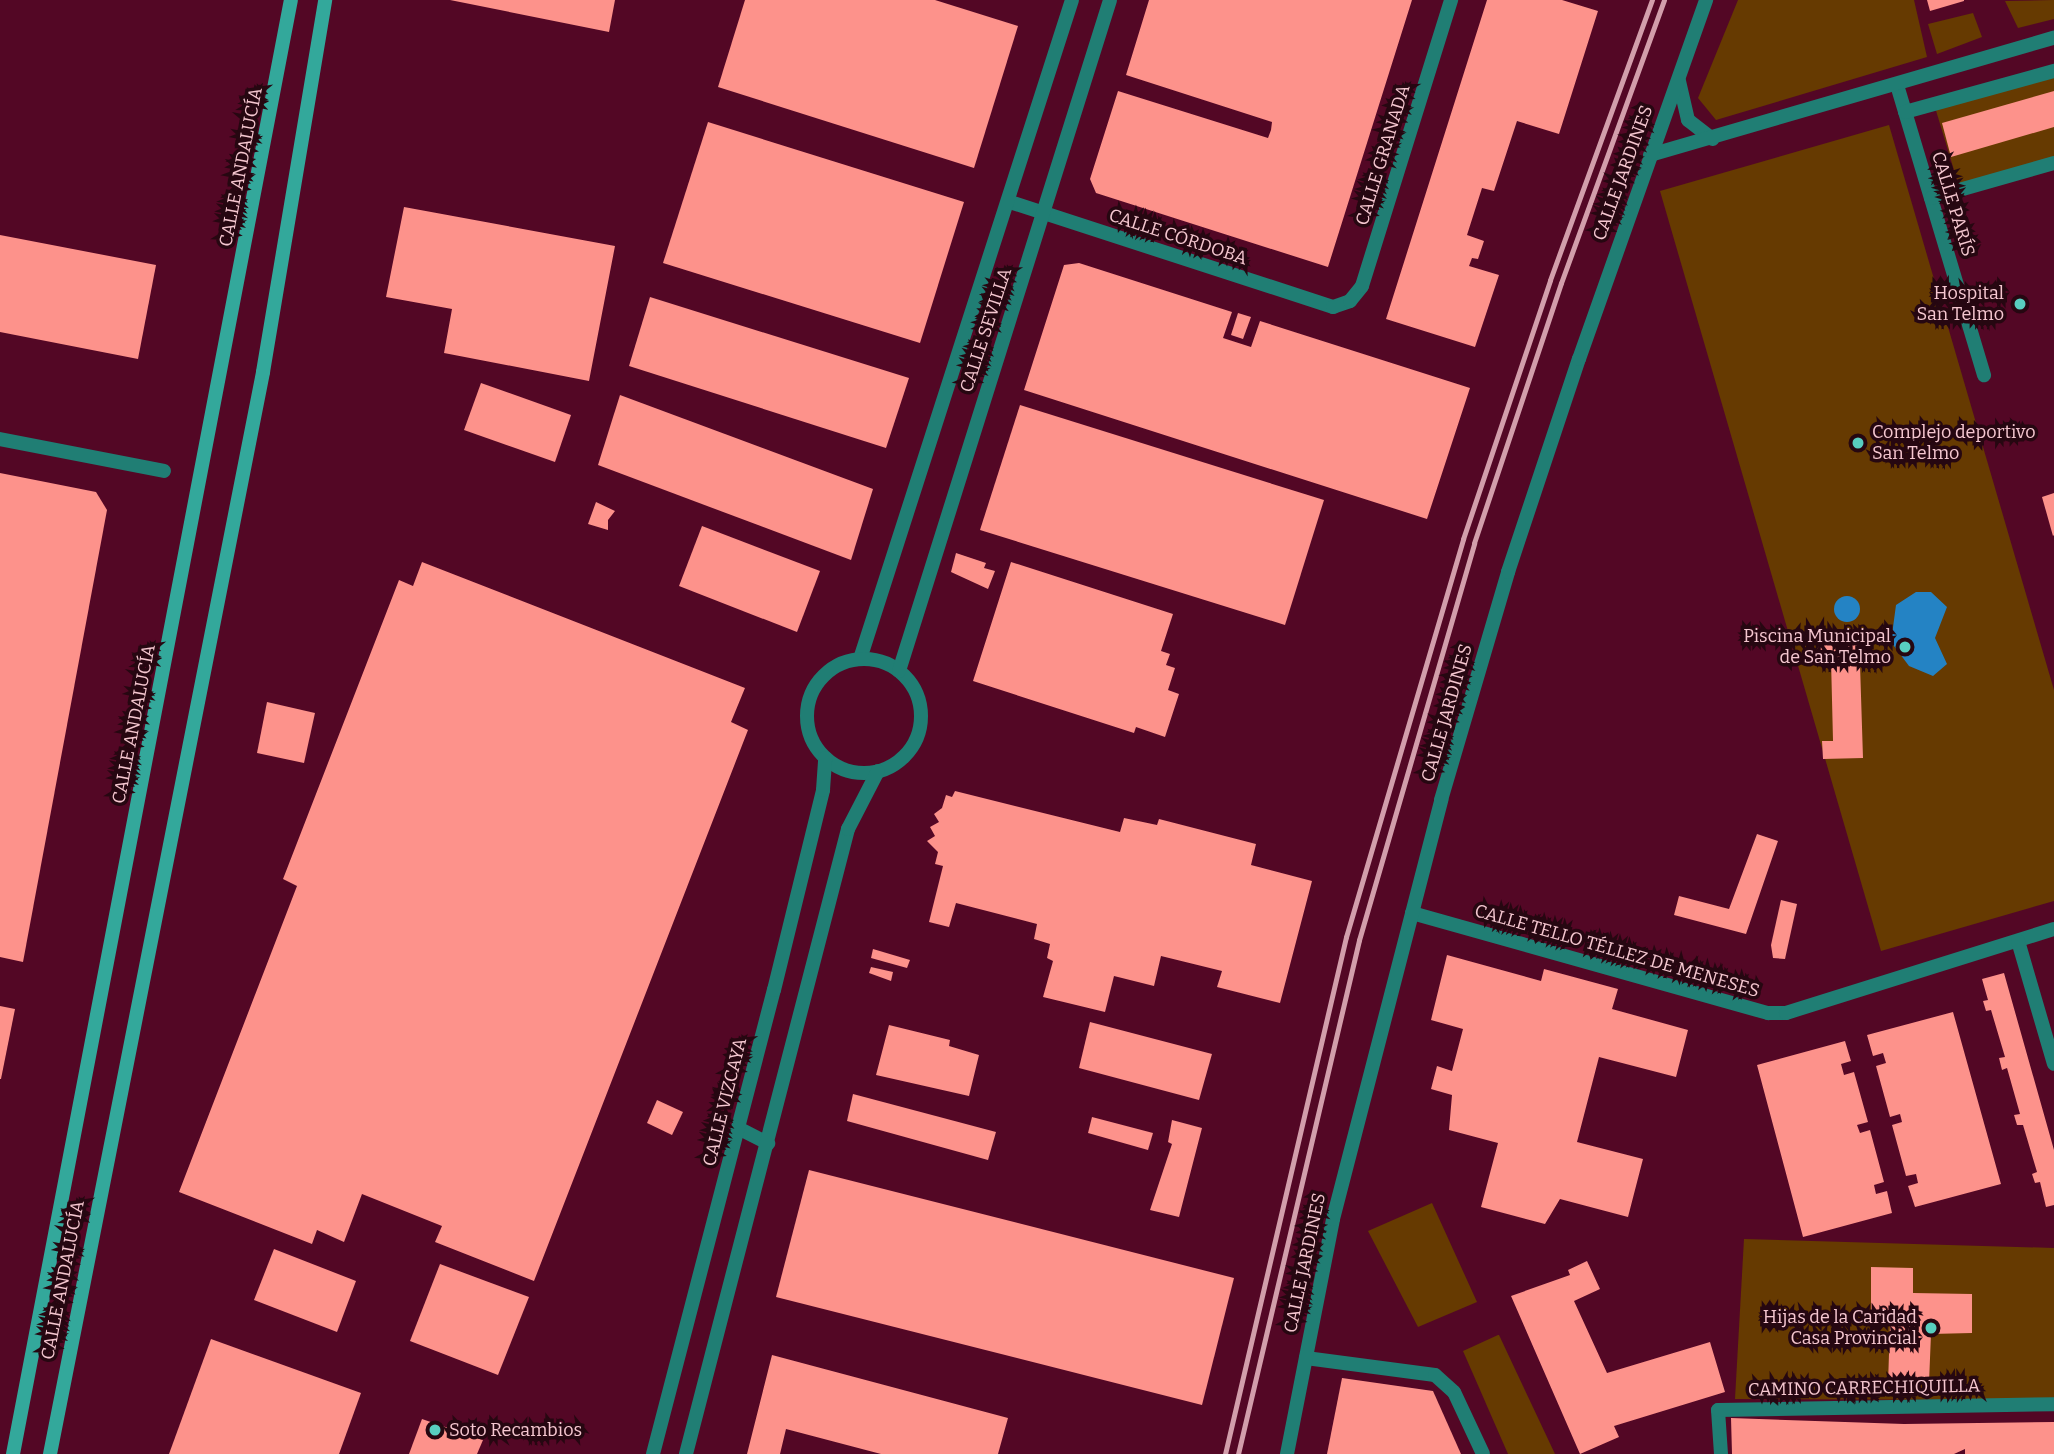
<!DOCTYPE html>
<meta charset="utf-8">
<style>
body{margin:0}
#map{position:relative;width:2054px;height:1454px;overflow:hidden;background:#530725;font-family:Bitter,serif}
div>[style]{position:absolute}
[style*='--x']{left:calc(var(--x)*1px);top:calc(var(--y)*1px);width:calc(var(--w)*1px);rotate:calc(var(--a)*1deg)}
.green>*{inset:0;background:#663a01}
.water>*{inset:0;background:#2483c4}
.round{border-radius:50%}
.building>*{inset:0;background:#fd928b}
.street>*{height:14px;margin:-7px;padding:0 7px;transform-origin:7px;border-radius:7px;background:#207e74}
.street>.ring{margin:-7px;padding:0;box-sizing:content-box;background:none;border:14px solid #207e74;border-radius:50%}
.secondary>*{height:14px;margin:-7px;padding:0 7px;transform-origin:7px;border-radius:7px;background:#33a89b}
.rail>*{height:5px;margin:-2.5px;padding:0 2.5px;transform-origin:2.5px;border-radius:2.5px;background:#d29eab}
.dots>*{width:19px;height:19px;translate:-50% -50%;box-sizing:border-box;border:4px solid #260711;border-radius:50%}
span{translate:-50% -50%;white-space:nowrap;text-align:center;line-height:1.15;-webkit-text-stroke:7px #260711;paint-order:stroke}
.street-label{font-size:18px;color:#f5c7d0}
.poi-label{font-size:18px;color:#f5c7d0}
.right{translate:-100% -50%;text-align:right}
.left{translate:0 -50%;text-align:left}
</style>
<div id="map">
<div class="green">
<div style="clip-path:polygon(1738px 0,1914px 0,1927px 57px,1716px 120px,1698px 98px)"></div>
<div style="clip-path:polygon(2054px 0,2054px 19px,2018px 28px,2005px 1px)"></div>
<div style="clip-path:polygon(1973px 13px,1982px 37px,1937px 54px,1928px 24px)"></div>
<div style="clip-path:polygon(2054px 71px,2054px 163px,1960px 190px,1934px 104px)"></div>
<div style="clip-path:polygon(1889px 125px,2054px 690px,2054px 901px,1881px 951px,1660px 191px)"></div>
<div style="clip-path:polygon(1432px 1203px,1477px 1302px,1418px 1327px,1368px 1231px)"></div>
<div style="clip-path:polygon(1744px 1239px,2054px 1248px,2054px 1400px,1735px 1399px)"></div>
<div style="clip-path:polygon(1498px 1335px,1499px 1335px,1555px 1454px,1508px 1454px,1463px 1351px)"></div>
</div>
<div class="water">
<div style="clip-path:polygon(1916px 592px,1931px 592px,1947px 607px,1935px 638px,1947px 664px,1933px 676px,1909px 666px,1891px 642px,1896px 605px)"></div>
<div class="round" style="left:1834px;top:596px;width:26px;height:26px"></div>
</div>
<div class="building">
<div style="clip-path:polygon(450px 0,615px 0,609px 32px)"></div>
<div style="clip-path:polygon(745px 0,935px 0,1018px 26px,974px 168px,718px 87px)"></div>
<div style="clip-path:polygon(1149px 0,1412px 0,1328px 267px,1096px 193px,1090px 179px,1118px 91px,1268px 138px,1271px 130px,1272px 122px,1126px 75px)"></div>
<div style="clip-path:polygon(1487px 0,1562px 0,1598px 11px,1559px 134px,1517px 121px,1494px 191px,1482px 188px,1467px 235px,1484px 241px,1478px 259px,1472px 258px,1469px 266px,1499px 275px,1475px 347px,1386px 319px)"></div>
<div style="clip-path:polygon(1927px 0,1964px 0,1964px 1px,1930px 11px)"></div>
<div style="clip-path:polygon(2054px 91px,2054px 127px,1951px 157px,1942px 123px)"></div>
<div style="clip-path:polygon(708px 122px,964px 202px,920px 343px,663px 263px)"></div>
<div style="clip-path:polygon(404px 207px,615px 246px,589px 381px,444px 353px,452px 309px,386px 297px)"></div>
<div style="clip-path:polygon(0 235px,156px 265px,138px 359px,0 332px)"></div>
<div style="clip-path:polygon(1079px 263px,1232px 312px,1223px 338px,1251px 347px,1260px 321px,1470px 388px,1427px 519px,1024px 390px,1064px 265px)"></div>
<div style="clip-path:polygon(650px 297px,909px 378px,886px 448px,629px 366px)"></div>
<div style="clip-path:polygon(1238px 313px,1251px 317px,1243px 339px,1231px 335px)"></div>
<div style="clip-path:polygon(481px 383px,571px 415px,555px 462px,464px 430px)"></div>
<div style="clip-path:polygon(620px 395px,873px 489px,851px 560px,598px 465px)"></div>
<div style="clip-path:polygon(1020px 405px,1324px 500px,1285px 625px,980px 530px)"></div>
<div style="clip-path:polygon(0 473px,96px 492px,107px 510px,23px 962px,0 957px)"></div>
<div style="clip-path:polygon(2054px 493px,2054px 535px,2053px 536px,2042px 497px)"></div>
<div style="clip-path:polygon(596px 502px,615px 511px,608px 520px,608px 530px,588px 524px)"></div>
<div style="clip-path:polygon(702px 526px,820px 571px,797px 632px,679px 586px)"></div>
<div style="clip-path:polygon(956px 553px,986px 563px,984px 568px,995px 571px,988px 589px,951px 572px)"></div>
<div style="clip-path:polygon(422px 562px,745px 688px,731px 722px,748px 730px,534px 1281px,435px 1242px,442px 1226px,362px 1194px,344px 1242px,317px 1230px,312px 1244px,179px 1192px,297px 886px,283px 879px,399px 580px,413px 586px)"></div>
<div style="clip-path:polygon(1011px 562px,1173px 614px,1161px 651px,1170px 654px,1166px 665px,1175px 668px,1168px 690px,1179px 694px,1165px 737px,1136px 727px,1134px 733px,973px 681px)"></div>
<div style="clip-path:polygon(1859px 633px,1863px 758px,1823px 759px,1822px 741px,1833px 741px,1831px 659px,1817px 659px,1817px 635px)"></div>
<div style="clip-path:polygon(267px 702px,315px 713px,304px 763px,257px 753px)"></div>
<div style="clip-path:polygon(955px 791px,1120px 832px,1124px 818px,1157px 825px,1159px 819px,1256px 844px,1251px 865px,1312px 881px,1280px 1003px,1217px 987px,1222px 971px,1161px 956px,1154px 986px,1114px 976px,1105px 1012px,1043px 997px,1053px 961px,1047px 958px,1050px 944px,1034px 939px,1037px 924px,956px 903px,949px 927px,929px 922px,943px 866px,935px 864px,938px 852px,927px 841px,935px 836px,930px 827px,939px 822px,934px 814px,942px 808px,946px 795px,952px 797px)"></div>
<div style="clip-path:polygon(1757px 834px,1778px 841px,1746px 934px,1674px 915px,1679px 896px,1729px 909px)"></div>
<div style="clip-path:polygon(1781px 900px,1797px 904px,1785px 959px,1773px 958px,1771px 945px)"></div>
<div style="clip-path:polygon(873px 949px,910px 960px,907px 968px,871px 958px)"></div>
<div style="clip-path:polygon(1447px 955px,1541px 981px,1544px 969px,1618px 989px,1612px 1009px,1688px 1030px,1676px 1077px,1599px 1057px,1577px 1142px,1643px 1159px,1628px 1217px,1560px 1199px,1545px 1224px,1481px 1207px,1498px 1143px,1449px 1130px,1452px 1095px,1431px 1089px,1437px 1066px,1452px 1071px,1463px 1029px,1431px 1020px)"></div>
<div style="clip-path:polygon(871px 967px,893px 972px,891px 981px,869px 973px)"></div>
<div style="clip-path:polygon(2004px 973px,2054px 1150px,2054px 1205px,2046px 1207px,2040px 1182px,2035px 1183px,2032px 1174px,2037px 1172px,2023px 1125px,2017px 1125px,2014px 1115px,2020px 1114px,2007px 1068px,2002px 1070px,1999px 1058px,2005px 1057px,1991px 1010px,1986px 1011px,1983px 1001px,1988px 1000px,1982px 979px)"></div>
<div style="clip-path:polygon(0 1006px,15px 1009px,1px 1079px,0 1079px)"></div>
<div style="clip-path:polygon(1953px 1012px,2001px 1184px,1915px 1207px,1908px 1186px,1918px 1183px,1916px 1174px,1906px 1176px,1892px 1125px,1902px 1122px,1900px 1114px,1890px 1117px,1876px 1066px,1886px 1063px,1883px 1053px,1873px 1056px,1867px 1035px)"></div>
<div style="clip-path:polygon(1090px 1022px,1212px 1054px,1199px 1100px,1079px 1068px)"></div>
<div style="clip-path:polygon(889px 1025px,950px 1040px,949px 1046px,979px 1055px,969px 1096px,876px 1075px)"></div>
<div style="clip-path:polygon(1845px 1041px,1851px 1061px,1841px 1064px,1844px 1075px,1854px 1072px,1868px 1122px,1857px 1125px,1860px 1133px,1870px 1130px,1884px 1182px,1874px 1185px,1876px 1194px,1887px 1191px,1892px 1213px,1803px 1237px,1757px 1065px)"></div>
<div style="clip-path:polygon(853px 1094px,996px 1132px,988px 1160px,847px 1121px)"></div>
<div style="clip-path:polygon(657px 1100px,683px 1112px,672px 1135px,647px 1123px)"></div>
<div style="clip-path:polygon(1092px 1117px,1153px 1133px,1148px 1150px,1088px 1133px)"></div>
<div style="clip-path:polygon(1172px 1120px,1202px 1128px,1179px 1217px,1150px 1210px,1172px 1144px,1168px 1142px)"></div>
<div style="clip-path:polygon(809px 1170px,1234px 1278px,1202px 1405px,776px 1297px)"></div>
<div style="clip-path:polygon(274px 1249px,356px 1281px,337px 1332px,254px 1300px)"></div>
<div style="clip-path:polygon(1587px 1261px,1600px 1289px,1574px 1301px,1607px 1373px,1710px 1342px,1725px 1392px,1614px 1426px,1619px 1437px,1580px 1454px,1511px 1296px,1570px 1275px,1568px 1270px)"></div>
<div style="clip-path:polygon(440px 1264px,529px 1297px,498px 1375px,410px 1341px)"></div>
<div style="clip-path:polygon(1871px 1267px,1913px 1268px,1913px 1293px,1972px 1294px,1972px 1333px,1931px 1334px,1929px 1383px,1888px 1384px,1890px 1323px,1871px 1324px)"></div>
<div style="clip-path:polygon(211px 1339px,361px 1393px,339px 1454px,169px 1454px)"></div>
<div style="clip-path:polygon(772px 1355px,1008px 1418px,998px 1454px,881px 1454px,786px 1429px,780px 1454px,747px 1454px)"></div>
<div style="clip-path:polygon(1342px 1378px,1433px 1391px,1461px 1454px,1327px 1454px)"></div>
<div style="clip-path:polygon(1731px 1418px,1904px 1424px,2054px 1422px,2054px 1454px,1965px 1454px,1965px 1449px,1954px 1454px,1732px 1454px)"></div>
<div style="clip-path:polygon(422px 1419px,483px 1440px,477px 1454px,409px 1454px)"></div>
</div>
<div class="street">
<div style="--x:1679;--y:81;--w:40;--a:77"></div>
<div style="--x:1688;--y:120;--w:31;--a:38"></div>
<div style="--x:1897;--y:85;--w:303;--a:73.3"></div>
<div style="--x:1905;--y:112;--w:155;--a:-15.4"></div>
<div style="--x:1650;--y:155;--w:421;--a:-16.2"></div>
<div style="--x:1931;--y:198;--w:128;--a:-15.9"></div>
<div style="--x:1010;--y:202;--w:340;--a:18"></div>
<div style="--x:1333;--y:307;--w:18;--a:-19"></div>
<div style="--x:1350;--y:301;--w:19;--a:-51"></div>
<div style="--x:1362;--y:286;--w:300;--a:-72.7"></div>
<div style="--x:0;--y:439;--w:167;--a:11"></div>
<div style="--x:860;--y:659;--w:692;--a:-72.17"></div>
<div class="ring" style="left:807px;top:659px;width:100px;height:100px"></div>
<div style="--x:899;--y:671;--w:703;--a:-72.54"></div>
<div style="--x:1412;--y:913;--w:370;--a:15.7"></div>
<div style="--x:1768;--y:1013;--w:18;--a:0"></div>
<div style="--x:1786;--y:1013;--w:281;--a:-17.4"></div>
<div style="--x:2018;--y:941;--w:128;--a:73.7"></div>
<div style="--x:738;--y:1128;--w:34;--a:27"></div>
<div style="--x:1306;--y:1358;--w:130;--a:7.5"></div>
<div style="--x:1435;--y:1375;--w:25;--a:42"></div>
<div style="--x:1454;--y:1392;--w:68;--a:64.9"></div>
<div style="--x:653;--y:1454;--w:480;--a:-75.4"></div>
<div style="--x:774;--y:990;--w:206;--a:-76.2"></div>
<div style="--x:823;--y:790;--w:32;--a:-86"></div>
<div style="--x:686;--y:1454;--w:646;--a:-75.47"></div>
<div style="--x:848;--y:829;--w:65;--a:-62.7"></div>
<div style="--x:1287;--y:1454;--w:239;--a:-78.9"></div>
<div style="--x:1333;--y:1219;--w:433;--a:-75.5"></div>
<div style="--x:1441;--y:800;--w:238;--a:-73.6"></div>
<div style="--x:1508;--y:572;--w:225;--a:-71.6"></div>
<div style="--x:1579;--y:359;--w:381;--a:-70.5"></div>
<div style="--x:1721;--y:1454;--w:44;--a:-93.9"></div>
<div style="--x:1718;--y:1410;--w:336;--a:-1"></div>
</div>
<div class="secondary">
<div style="--x:13;--y:1454;--w:1480;--a:-79.18"></div>
<div style="--x:50;--y:1454;--w:1103;--a:-78.86"></div>
<div style="--x:263;--y:372;--w:377;--a:-80.5"></div>
</div>
<div class="rail">
<div style="--x:1225;--y:1454;--w:531;--a:-76.83"></div>
<div style="--x:1346;--y:937;--w:415;--a:-73.6"></div>
<div style="--x:1463;--y:539;--w:273;--a:-71.4"></div>
<div style="--x:1550;--y:280;--w:298;--a:-70"></div>
<div style="--x:1238;--y:1454;--w:528;--a:-76.75"></div>
<div style="--x:1359;--y:940;--w:413;--a:-73.8"></div>
<div style="--x:1474;--y:543;--w:274;--a:-71.5"></div>
<div style="--x:1561;--y:283;--w:301;--a:-70"></div>
</div>
<div class="dots">
<div style="left:2020px;top:304px;background:#58cebf"></div>
<div style="left:1858px;top:443px;background:#58cebf"></div>
<div style="left:1905px;top:647px;background:#58cebf"></div>
<div style="left:1931px;top:1328px;background:#58cebf"></div>
<div style="left:435px;top:1430px;background:#58cebf"></div>
</div>
<div class="street-label">
<span style="left:1383px;top:155px;rotate:-73deg">CALLE GRANADA</span>
<span style="left:241px;top:167px;rotate:-79deg">CALLE ANDALUCÍA</span>
<span style="left:1623px;top:173px;rotate:-70deg">CALLE JARDINES</span>
<span style="left:1953px;top:204px;rotate:73deg">CALLE PARÍS</span>
<span style="left:1178px;top:237px;rotate:18deg">CALLE CÓRDOBA</span>
<span style="left:986px;top:330px;rotate:-72deg">CALLE SEVILLA</span>
<span style="left:1447px;top:713px;rotate:-74deg">CALLE JARDINES</span>
<span style="left:134px;top:724px;rotate:-79deg">CALLE ANDALUCÍA</span>
<span style="left:1617px;top:951px;rotate:16deg">CALLE TELLO TÉLLEZ DE MENESES</span>
<span style="left:725px;top:1102px;rotate:-76deg">CALLE VIZCAYA</span>
<span style="left:1305px;top:1263px;rotate:-78deg">CALLE JARDINES</span>
<span style="left:63px;top:1280px;rotate:-79deg">CALLE ANDALUCÍA</span>
<span style="left:1864px;top:1388px;rotate:-1deg">CAMINO CARRECHIQUILLA</span>
</div>
<div class="poi-label">
<span class="right" style="left:2004px;top:304px">Hospital<br>San Telmo</span>
<span class="left" style="left:1872px;top:443px">Complejo deportivo<br>San Telmo</span>
<span class="right" style="left:1891px;top:647px">Piscina Municipal<br>de San Telmo</span>
<span class="right" style="left:1917px;top:1328px">Hijas de la Caridad<br>Casa Provincial</span>
<span class="left" style="left:449px;top:1430px">Soto Recambios</span>
</div>
</div>
